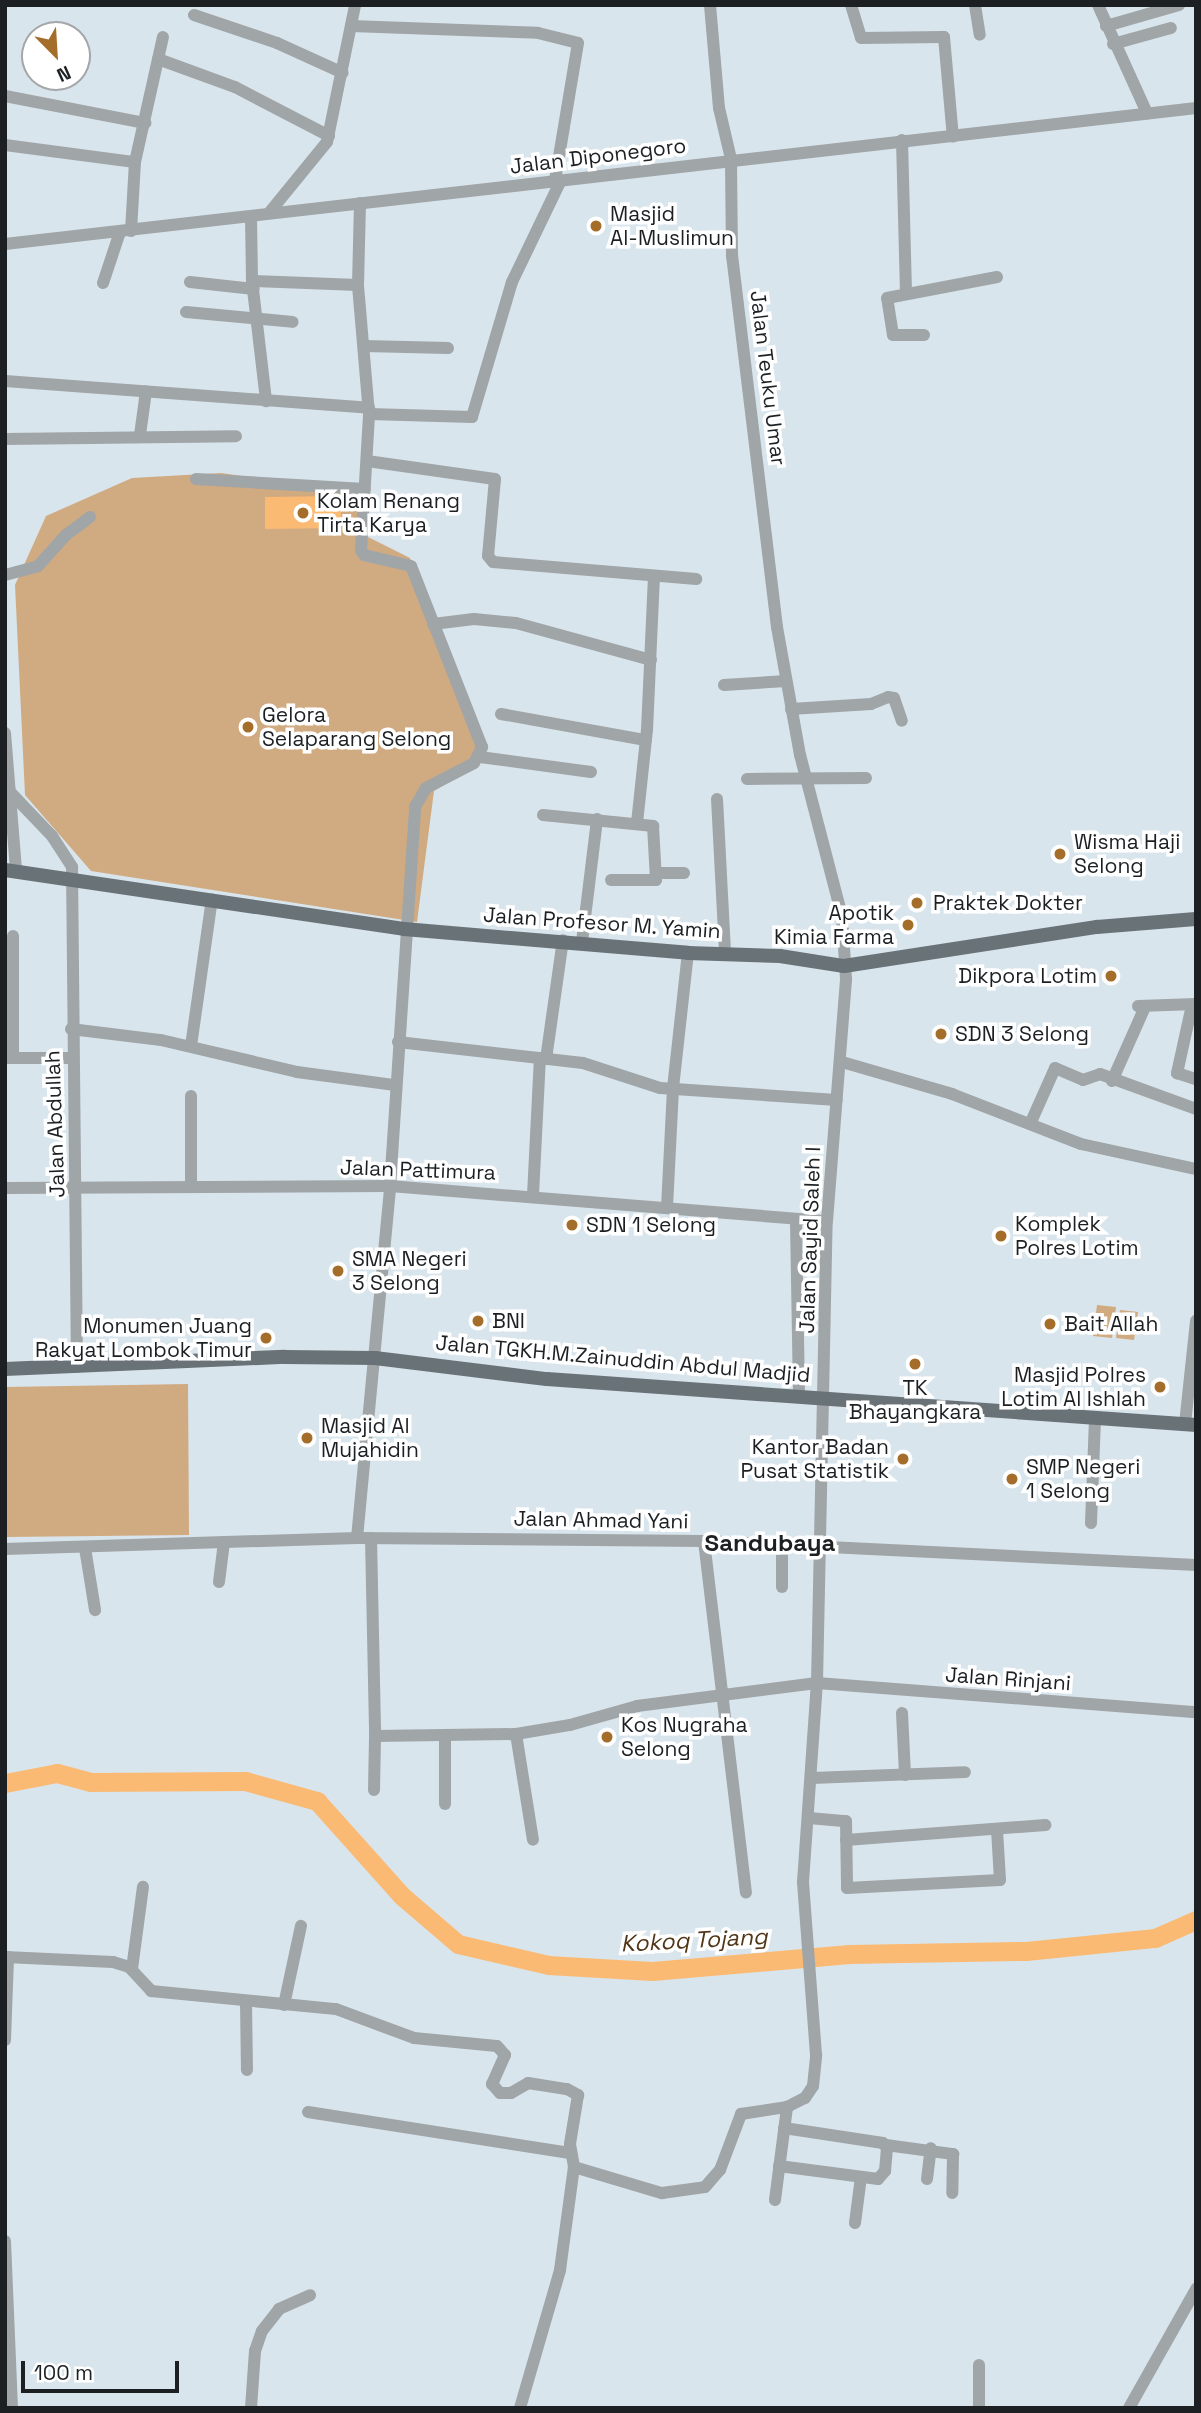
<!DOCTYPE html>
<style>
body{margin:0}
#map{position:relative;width:1201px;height:2413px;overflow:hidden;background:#d9e5ec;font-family:"Space Grotesk",sans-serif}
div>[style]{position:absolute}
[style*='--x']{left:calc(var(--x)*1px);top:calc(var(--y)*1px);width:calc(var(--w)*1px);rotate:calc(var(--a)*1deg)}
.green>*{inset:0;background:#d0aa81}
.water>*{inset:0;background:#fbba73}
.river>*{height:19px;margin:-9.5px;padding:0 9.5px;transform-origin:9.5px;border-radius:9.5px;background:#fbba73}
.minor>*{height:12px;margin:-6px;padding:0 6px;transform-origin:6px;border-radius:6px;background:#a0a5a8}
.major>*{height:14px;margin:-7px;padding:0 7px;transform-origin:7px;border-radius:7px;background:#697277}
.dots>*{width:19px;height:19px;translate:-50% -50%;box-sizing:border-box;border:4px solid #fff;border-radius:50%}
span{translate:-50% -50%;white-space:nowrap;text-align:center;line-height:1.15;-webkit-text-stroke:7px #fff;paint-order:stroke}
.street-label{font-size:21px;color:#1c2023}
.poi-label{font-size:21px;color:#1c2023}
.left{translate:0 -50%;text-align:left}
.right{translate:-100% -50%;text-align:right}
.water-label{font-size:23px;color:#503617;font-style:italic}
.quarter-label{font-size:24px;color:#1c2023;font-weight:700}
.frame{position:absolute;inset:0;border:7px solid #1c2023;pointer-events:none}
.north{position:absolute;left:21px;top:21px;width:70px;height:70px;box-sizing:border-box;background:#fff;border:2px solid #a4a6a7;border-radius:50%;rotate:156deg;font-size:19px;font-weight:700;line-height:28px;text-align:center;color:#1c2023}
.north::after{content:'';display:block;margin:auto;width:24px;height:32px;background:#a46d29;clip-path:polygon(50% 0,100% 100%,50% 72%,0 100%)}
.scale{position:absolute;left:21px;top:2361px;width:158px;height:32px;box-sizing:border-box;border:4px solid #1c2023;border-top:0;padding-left:9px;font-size:21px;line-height:24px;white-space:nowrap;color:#1c2023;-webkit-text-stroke:5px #fff;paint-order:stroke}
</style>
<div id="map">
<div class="green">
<div style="clip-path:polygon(221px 473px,361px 493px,366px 536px,410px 558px,486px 760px,434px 791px,417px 922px,91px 871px,25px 795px,15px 585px,46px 516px,132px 478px)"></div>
<div style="clip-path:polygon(1097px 1305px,1116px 1307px,1112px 1338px,1093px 1336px)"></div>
<div style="clip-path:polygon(1120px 1310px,1138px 1312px,1134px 1340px,1116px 1338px)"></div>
<div style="clip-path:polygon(188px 1384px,189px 1535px,5px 1537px,5px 1387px)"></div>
</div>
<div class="water">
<div style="clip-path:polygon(341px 496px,341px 528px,265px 529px,265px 497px)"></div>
</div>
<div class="river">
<div style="--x:5;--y:1783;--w:53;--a:-10.9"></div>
<div style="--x:57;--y:1773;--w:34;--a:15"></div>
<div style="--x:90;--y:1782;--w:155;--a:-0.4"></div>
<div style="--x:245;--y:1781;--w:75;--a:15.5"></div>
<div style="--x:317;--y:1801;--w:127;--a:48.2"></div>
<div style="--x:402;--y:1896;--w:74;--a:40.6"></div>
<div style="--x:458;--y:1944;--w:92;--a:13.1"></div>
<div style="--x:548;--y:1965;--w:104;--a:3.3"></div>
<div style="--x:652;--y:1971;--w:198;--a:-4.9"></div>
<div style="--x:849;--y:1954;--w:177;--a:-1"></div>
<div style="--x:1026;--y:1951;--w:130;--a:-5.8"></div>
<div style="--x:1155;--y:1938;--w:45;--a:-23.7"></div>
</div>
<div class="minor">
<div style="--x:851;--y:5;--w:34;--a:73"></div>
<div style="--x:861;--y:38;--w:83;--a:-0.7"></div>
<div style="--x:944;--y:37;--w:100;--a:84.9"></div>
<div style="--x:975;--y:5;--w:30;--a:81"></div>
<div style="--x:1098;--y:5;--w:119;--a:65.6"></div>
<div style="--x:194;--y:15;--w:88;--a:18.6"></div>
<div style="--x:277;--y:43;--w:72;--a:24.4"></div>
<div style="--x:351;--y:26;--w:187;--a:2.1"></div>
<div style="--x:538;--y:33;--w:41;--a:14"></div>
<div style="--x:578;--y:43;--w:140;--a:99.5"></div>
<div style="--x:1106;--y:26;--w:76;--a:-16"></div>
<div style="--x:1113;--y:44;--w:60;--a:-15.4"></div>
<div style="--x:158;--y:59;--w:82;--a:20"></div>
<div style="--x:235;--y:87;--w:106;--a:27.5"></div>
<div style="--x:5;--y:96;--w:143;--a:10.9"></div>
<div style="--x:902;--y:140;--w:152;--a:88.5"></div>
<div style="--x:5;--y:145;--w:131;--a:7.5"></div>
<div style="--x:269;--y:213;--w:92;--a:-50.8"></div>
<div style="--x:327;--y:142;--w:140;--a:-78.4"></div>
<div style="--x:251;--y:217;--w:64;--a:89.1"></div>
<div style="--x:252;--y:281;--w:121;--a:83.3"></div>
<div style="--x:131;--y:231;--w:69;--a:-86.7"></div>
<div style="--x:135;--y:162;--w:128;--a:-77.4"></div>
<div style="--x:5;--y:244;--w:1199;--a:-6.51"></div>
<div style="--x:252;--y:281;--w:106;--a:2.2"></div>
<div style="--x:190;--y:282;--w:64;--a:6.2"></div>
<div style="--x:103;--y:283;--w:54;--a:-71.6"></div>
<div style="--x:186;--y:312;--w:107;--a:5.3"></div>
<div style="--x:924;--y:335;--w:31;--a:180"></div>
<div style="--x:893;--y:335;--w:37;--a:-99"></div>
<div style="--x:887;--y:298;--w:112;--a:-10.8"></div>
<div style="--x:364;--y:346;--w:84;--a:1.4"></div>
<div style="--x:5;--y:381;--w:365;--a:4.2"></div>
<div style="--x:369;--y:414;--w:103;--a:1.7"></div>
<div style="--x:472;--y:417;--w:141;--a:-73.5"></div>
<div style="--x:512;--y:282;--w:113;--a:-64.3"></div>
<div style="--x:140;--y:435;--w:44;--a:-82.2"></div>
<div style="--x:5;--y:439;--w:231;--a:-0.7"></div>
<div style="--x:367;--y:461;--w:129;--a:8"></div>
<div style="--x:495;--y:479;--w:77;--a:95.2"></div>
<div style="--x:488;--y:556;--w:8;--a:50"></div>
<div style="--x:493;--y:562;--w:204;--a:4.8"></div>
<div style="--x:196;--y:479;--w:169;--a:3.4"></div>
<div style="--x:5;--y:575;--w:34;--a:-15"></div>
<div style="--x:38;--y:566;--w:42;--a:-47.9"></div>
<div style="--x:66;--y:535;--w:30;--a:-37"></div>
<div style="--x:433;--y:624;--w:41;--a:-7"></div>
<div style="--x:474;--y:619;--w:42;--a:5.4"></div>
<div style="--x:516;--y:623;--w:140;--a:15.3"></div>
<div style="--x:724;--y:685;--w:62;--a:-3.7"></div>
<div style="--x:791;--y:709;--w:80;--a:-3.6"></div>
<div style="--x:871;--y:704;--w:18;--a:-22"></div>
<div style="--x:888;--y:697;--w:6;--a:9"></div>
<div style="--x:894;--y:698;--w:24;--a:71"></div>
<div style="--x:501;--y:714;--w:147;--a:10.2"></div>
<div style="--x:5;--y:733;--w:138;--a:85.4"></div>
<div style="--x:480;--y:757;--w:112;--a:7.7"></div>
<div style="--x:747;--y:779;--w:119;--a:-0.5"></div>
<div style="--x:10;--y:792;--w:61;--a:46.3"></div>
<div style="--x:52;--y:836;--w:37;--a:57"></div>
<div style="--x:72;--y:867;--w:500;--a:89.43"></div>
<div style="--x:717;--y:799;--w:154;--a:87"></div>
<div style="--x:543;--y:815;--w:111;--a:5.7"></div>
<div style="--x:653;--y:826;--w:54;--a:86.8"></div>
<div style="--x:656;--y:880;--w:45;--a:180"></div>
<div style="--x:637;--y:823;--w:94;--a:-83.9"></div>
<div style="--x:647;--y:730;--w:154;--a:-87.4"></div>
<div style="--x:656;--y:873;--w:28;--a:0"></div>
<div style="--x:13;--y:936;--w:122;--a:90"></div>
<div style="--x:582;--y:942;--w:124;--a:-83"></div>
<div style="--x:1192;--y:1005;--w:70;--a:102.4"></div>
<div style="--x:1177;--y:1073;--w:20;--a:18"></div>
<div style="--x:1138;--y:1006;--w:58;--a:-2"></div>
<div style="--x:71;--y:1029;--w:91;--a:7"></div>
<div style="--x:161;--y:1040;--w:140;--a:13.2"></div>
<div style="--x:297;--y:1072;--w:99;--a:7.6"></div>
<div style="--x:398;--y:1042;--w:186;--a:6.5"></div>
<div style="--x:583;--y:1063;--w:81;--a:18"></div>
<div style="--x:660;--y:1088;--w:177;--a:3.9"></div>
<div style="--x:191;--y:1046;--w:148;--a:-81.9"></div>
<div style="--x:6;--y:1058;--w:66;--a:0"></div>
<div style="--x:546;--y:1059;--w:120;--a:-81.9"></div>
<div style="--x:842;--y:1062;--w:115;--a:16.2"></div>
<div style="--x:952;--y:1094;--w:138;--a:21.2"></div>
<div style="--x:1081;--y:1144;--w:118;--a:12.3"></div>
<div style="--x:1112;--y:1081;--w:81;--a:-66"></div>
<div style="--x:1031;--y:1122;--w:59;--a:-66"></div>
<div style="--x:1055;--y:1068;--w:30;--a:23"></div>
<div style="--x:1083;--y:1080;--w:18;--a:-19"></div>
<div style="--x:1100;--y:1074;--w:102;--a:20"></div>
<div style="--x:191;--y:1186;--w:90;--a:-90"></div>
<div style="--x:5;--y:1188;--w:385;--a:-0.3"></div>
<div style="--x:390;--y:1186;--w:438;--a:4.6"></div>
<div style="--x:533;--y:1195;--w:137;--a:-87.1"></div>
<div style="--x:667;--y:1207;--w:119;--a:-87.1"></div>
<div style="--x:673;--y:1088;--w:136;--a:-83.7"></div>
<div style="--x:796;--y:1222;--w:173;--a:89"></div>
<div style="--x:1185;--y:1424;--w:104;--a:-83.9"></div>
<div style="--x:1091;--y:1523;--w:103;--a:-87.8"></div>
<div style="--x:357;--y:1538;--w:354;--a:-84.6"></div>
<div style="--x:390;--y:1186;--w:380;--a:-86.2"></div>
<div style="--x:415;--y:807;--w:22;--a:-60"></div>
<div style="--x:426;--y:788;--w:54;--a:-27.5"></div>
<div style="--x:474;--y:763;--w:18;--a:-63"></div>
<div style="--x:482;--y:747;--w:194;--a:-111.4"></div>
<div style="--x:411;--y:566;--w:48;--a:-166.8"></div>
<div style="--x:364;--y:555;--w:6;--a:-121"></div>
<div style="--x:361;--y:550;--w:136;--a:-86.6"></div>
<div style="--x:369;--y:414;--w:129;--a:-94.9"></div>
<div style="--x:358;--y:285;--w:82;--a:-88.6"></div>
<div style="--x:371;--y:1538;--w:198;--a:88.8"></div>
<div style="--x:375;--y:1736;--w:141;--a:-0.8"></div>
<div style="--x:516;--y:1734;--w:55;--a:-9.5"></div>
<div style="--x:570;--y:1725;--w:70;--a:-15.8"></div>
<div style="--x:637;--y:1706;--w:181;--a:-7.3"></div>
<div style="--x:817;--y:1683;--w:380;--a:4.4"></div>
<div style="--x:704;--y:1541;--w:354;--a:83.2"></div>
<div style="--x:85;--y:1548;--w:63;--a:80.8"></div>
<div style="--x:5;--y:1549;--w:352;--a:-1.8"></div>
<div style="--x:357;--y:1538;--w:347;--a:0.5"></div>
<div style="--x:704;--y:1541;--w:493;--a:2.8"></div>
<div style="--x:219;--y:1582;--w:40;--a:-82.9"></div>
<div style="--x:782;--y:1587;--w:44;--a:-90"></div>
<div style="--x:902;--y:1713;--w:62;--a:87.2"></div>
<div style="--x:516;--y:1734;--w:107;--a:80.9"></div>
<div style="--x:812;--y:1778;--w:153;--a:-2.2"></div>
<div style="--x:374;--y:1790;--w:54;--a:-88.9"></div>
<div style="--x:445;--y:1804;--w:69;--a:-90"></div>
<div style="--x:809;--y:1818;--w:37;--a:5"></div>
<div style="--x:846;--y:1821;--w:67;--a:89.1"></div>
<div style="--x:847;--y:1888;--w:153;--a:-3"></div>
<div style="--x:1000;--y:1880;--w:51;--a:-93.4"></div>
<div style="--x:846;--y:1840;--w:200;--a:-4.3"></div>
<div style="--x:5;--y:1957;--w:108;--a:2.7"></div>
<div style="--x:113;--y:1962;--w:17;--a:17"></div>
<div style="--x:129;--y:1967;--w:33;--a:47"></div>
<div style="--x:151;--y:1991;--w:186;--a:5.6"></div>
<div style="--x:336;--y:2009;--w:83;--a:20.4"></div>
<div style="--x:414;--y:2038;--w:83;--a:5.5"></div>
<div style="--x:497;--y:2046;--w:12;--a:48"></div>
<div style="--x:505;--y:2055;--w:32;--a:114"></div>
<div style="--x:492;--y:2084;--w:12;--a:48"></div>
<div style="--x:500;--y:2093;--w:11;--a:0"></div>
<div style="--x:511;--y:2093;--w:20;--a:-30"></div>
<div style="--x:528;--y:2083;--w:39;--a:9"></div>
<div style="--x:567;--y:2089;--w:13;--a:29"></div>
<div style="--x:578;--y:2095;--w:50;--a:99.3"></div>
<div style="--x:570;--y:2144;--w:23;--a:80"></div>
<div style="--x:132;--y:1969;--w:83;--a:-82.4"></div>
<div style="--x:246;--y:2001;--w:69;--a:89.2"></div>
<div style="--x:284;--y:2005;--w:81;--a:-77.9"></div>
<div style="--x:5;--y:2040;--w:83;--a:-87.9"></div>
<div style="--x:308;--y:2112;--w:265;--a:8.9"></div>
<div style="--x:886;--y:2145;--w:68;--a:7.7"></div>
<div style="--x:953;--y:2154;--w:39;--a:91"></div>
<div style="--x:779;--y:2166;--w:100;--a:7.5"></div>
<div style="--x:878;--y:2179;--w:11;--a:-49"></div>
<div style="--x:885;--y:2171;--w:23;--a:-85"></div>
<div style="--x:887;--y:2148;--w:6;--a:-129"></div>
<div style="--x:883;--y:2143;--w:100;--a:-171.4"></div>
<div style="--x:927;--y:2179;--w:31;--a:-83"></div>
<div style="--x:775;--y:2200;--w:94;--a:-82.6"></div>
<div style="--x:855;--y:2223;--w:46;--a:-82.6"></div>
<div style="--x:5;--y:2241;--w:167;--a:87.6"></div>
<div style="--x:251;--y:2408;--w:57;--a:-86"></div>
<div style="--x:255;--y:2351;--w:21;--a:-71"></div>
<div style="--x:262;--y:2331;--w:28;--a:-52"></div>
<div style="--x:279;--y:2309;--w:34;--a:-24"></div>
<div style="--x:520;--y:2408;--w:144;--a:-73.8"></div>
<div style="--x:560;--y:2270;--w:104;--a:-82.3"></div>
<div style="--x:574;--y:2167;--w:92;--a:16.5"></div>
<div style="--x:662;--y:2193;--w:43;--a:-7.9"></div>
<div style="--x:705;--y:2187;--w:23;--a:-49"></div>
<div style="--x:720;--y:2170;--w:60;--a:-69.4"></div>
<div style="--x:741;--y:2114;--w:47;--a:-8.7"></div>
<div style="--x:787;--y:2107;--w:20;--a:-27"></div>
<div style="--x:805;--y:2098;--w:14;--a:-56"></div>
<div style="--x:813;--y:2086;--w:31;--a:-84"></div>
<div style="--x:816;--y:2055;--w:173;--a:-94.3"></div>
<div style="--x:803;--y:1882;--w:199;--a:-86"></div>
<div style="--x:817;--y:1683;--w:462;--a:-88.8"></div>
<div style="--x:827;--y:1221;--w:243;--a:-85.5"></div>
<div style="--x:846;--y:979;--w:63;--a:-93.6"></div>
<div style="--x:842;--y:916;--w:166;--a:-104.6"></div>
<div style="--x:800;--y:755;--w:130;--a:-100.2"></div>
<div style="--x:777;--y:627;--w:373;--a:-96.9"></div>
<div style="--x:732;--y:257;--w:98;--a:-90.6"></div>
<div style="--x:731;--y:159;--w:52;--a:-103.2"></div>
<div style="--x:719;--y:108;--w:103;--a:-95"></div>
<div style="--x:979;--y:2408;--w:43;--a:-90"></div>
<div style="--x:1129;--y:2408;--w:137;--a:-60.6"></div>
</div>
<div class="major">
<div style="--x:5;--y:870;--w:403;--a:8.4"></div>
<div style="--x:404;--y:929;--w:285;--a:4.8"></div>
<div style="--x:688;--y:953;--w:92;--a:1.9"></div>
<div style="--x:780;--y:956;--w:65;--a:8.9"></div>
<div style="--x:844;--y:966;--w:256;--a:-8.8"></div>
<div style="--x:1097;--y:927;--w:99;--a:-4.6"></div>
<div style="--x:5;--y:1369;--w:280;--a:-2.5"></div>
<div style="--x:285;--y:1357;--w:90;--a:0.6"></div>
<div style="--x:375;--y:1358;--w:173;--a:7"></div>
<div style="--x:547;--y:1379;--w:651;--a:4.05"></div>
</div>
<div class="dots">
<div style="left:596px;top:226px;background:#a46d29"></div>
<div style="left:303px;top:513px;background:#a46d29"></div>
<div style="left:248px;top:727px;background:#a46d29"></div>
<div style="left:1060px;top:854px;background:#a46d29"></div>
<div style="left:917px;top:903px;background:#a46d29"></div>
<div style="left:908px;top:925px;background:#a46d29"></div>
<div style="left:1111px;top:976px;background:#a46d29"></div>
<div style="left:941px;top:1034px;background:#a46d29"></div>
<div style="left:572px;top:1225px;background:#a46d29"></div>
<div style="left:1001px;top:1236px;background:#a46d29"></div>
<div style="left:338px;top:1271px;background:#a46d29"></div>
<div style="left:478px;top:1321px;background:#a46d29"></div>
<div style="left:1050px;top:1324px;background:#a46d29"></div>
<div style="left:266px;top:1338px;background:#a46d29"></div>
<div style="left:915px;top:1364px;background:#a46d29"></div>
<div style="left:1160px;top:1387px;background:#a46d29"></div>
<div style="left:307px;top:1438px;background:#a46d29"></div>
<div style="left:903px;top:1459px;background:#a46d29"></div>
<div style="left:1012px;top:1479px;background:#a46d29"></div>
<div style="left:607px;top:1737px;background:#a46d29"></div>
</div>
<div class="street-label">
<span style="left:598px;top:156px;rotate:-7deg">Jalan Diponegoro</span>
<span style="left:768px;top:378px;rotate:83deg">Jalan Teuku Umar</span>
<span style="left:602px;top:923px;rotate:4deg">Jalan Profesor M. Yamin</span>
<span style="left:55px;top:1124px;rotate:-92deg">Jalan Abdullah</span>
<span style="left:418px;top:1170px;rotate:2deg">Jalan Pattimura</span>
<span style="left:810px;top:1240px;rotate:-88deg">Jalan Sayid Saleh I</span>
<span style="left:623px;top:1359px;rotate:5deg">Jalan TGKH.M.Zainuddin Abdul Madjid</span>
<span style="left:601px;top:1520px;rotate:1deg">Jalan Ahmad Yani</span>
<span style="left:1008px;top:1679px;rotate:4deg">Jalan Rinjani</span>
</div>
<div class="poi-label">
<span class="left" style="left:610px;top:226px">Masjid<br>Al-Muslimun</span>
<span class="left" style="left:317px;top:513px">Kolam Renang<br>Tirta Karya</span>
<span class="left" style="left:262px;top:727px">Gelora<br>Selaparang Selong</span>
<span class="left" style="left:1074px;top:854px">Wisma Haji<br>Selong</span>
<span class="left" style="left:933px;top:903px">Praktek Dokter</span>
<span class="right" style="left:894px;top:925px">Apotik<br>Kimia Farma</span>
<span class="right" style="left:1097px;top:976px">Dikpora Lotim</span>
<span class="left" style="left:955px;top:1034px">SDN 3 Selong</span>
<span class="left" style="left:1015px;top:1236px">Komplek<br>Polres Lotim</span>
<span class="left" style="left:586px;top:1225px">SDN 1 Selong</span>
<span class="left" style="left:352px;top:1271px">SMA Negeri<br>3 Selong</span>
<span class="left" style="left:492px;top:1321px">BNI</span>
<span class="left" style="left:1064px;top:1324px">Bait Allah</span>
<span class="right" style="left:252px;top:1338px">Monumen Juang<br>Rakyat Lombok Timur</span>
<span class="right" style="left:1146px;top:1387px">Masjid Polres<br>Lotim Al Ishlah</span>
<span style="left:915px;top:1400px">TK<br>Bhayangkara</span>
<span class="left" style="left:321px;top:1438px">Masjid Al<br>Mujahidin</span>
<span class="right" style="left:889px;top:1459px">Kantor Badan<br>Pusat Statistik</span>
<span class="left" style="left:1026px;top:1479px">SMP Negeri<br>1 Selong</span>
<span class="left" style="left:621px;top:1737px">Kos Nugraha<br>Selong</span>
</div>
<div class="water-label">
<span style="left:694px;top:1940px;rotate:-3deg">Kokoq Tojang</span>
</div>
<div class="quarter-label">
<span style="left:770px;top:1543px">Sandubaya</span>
</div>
<div class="frame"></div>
<div class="north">N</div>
<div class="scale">100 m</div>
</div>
